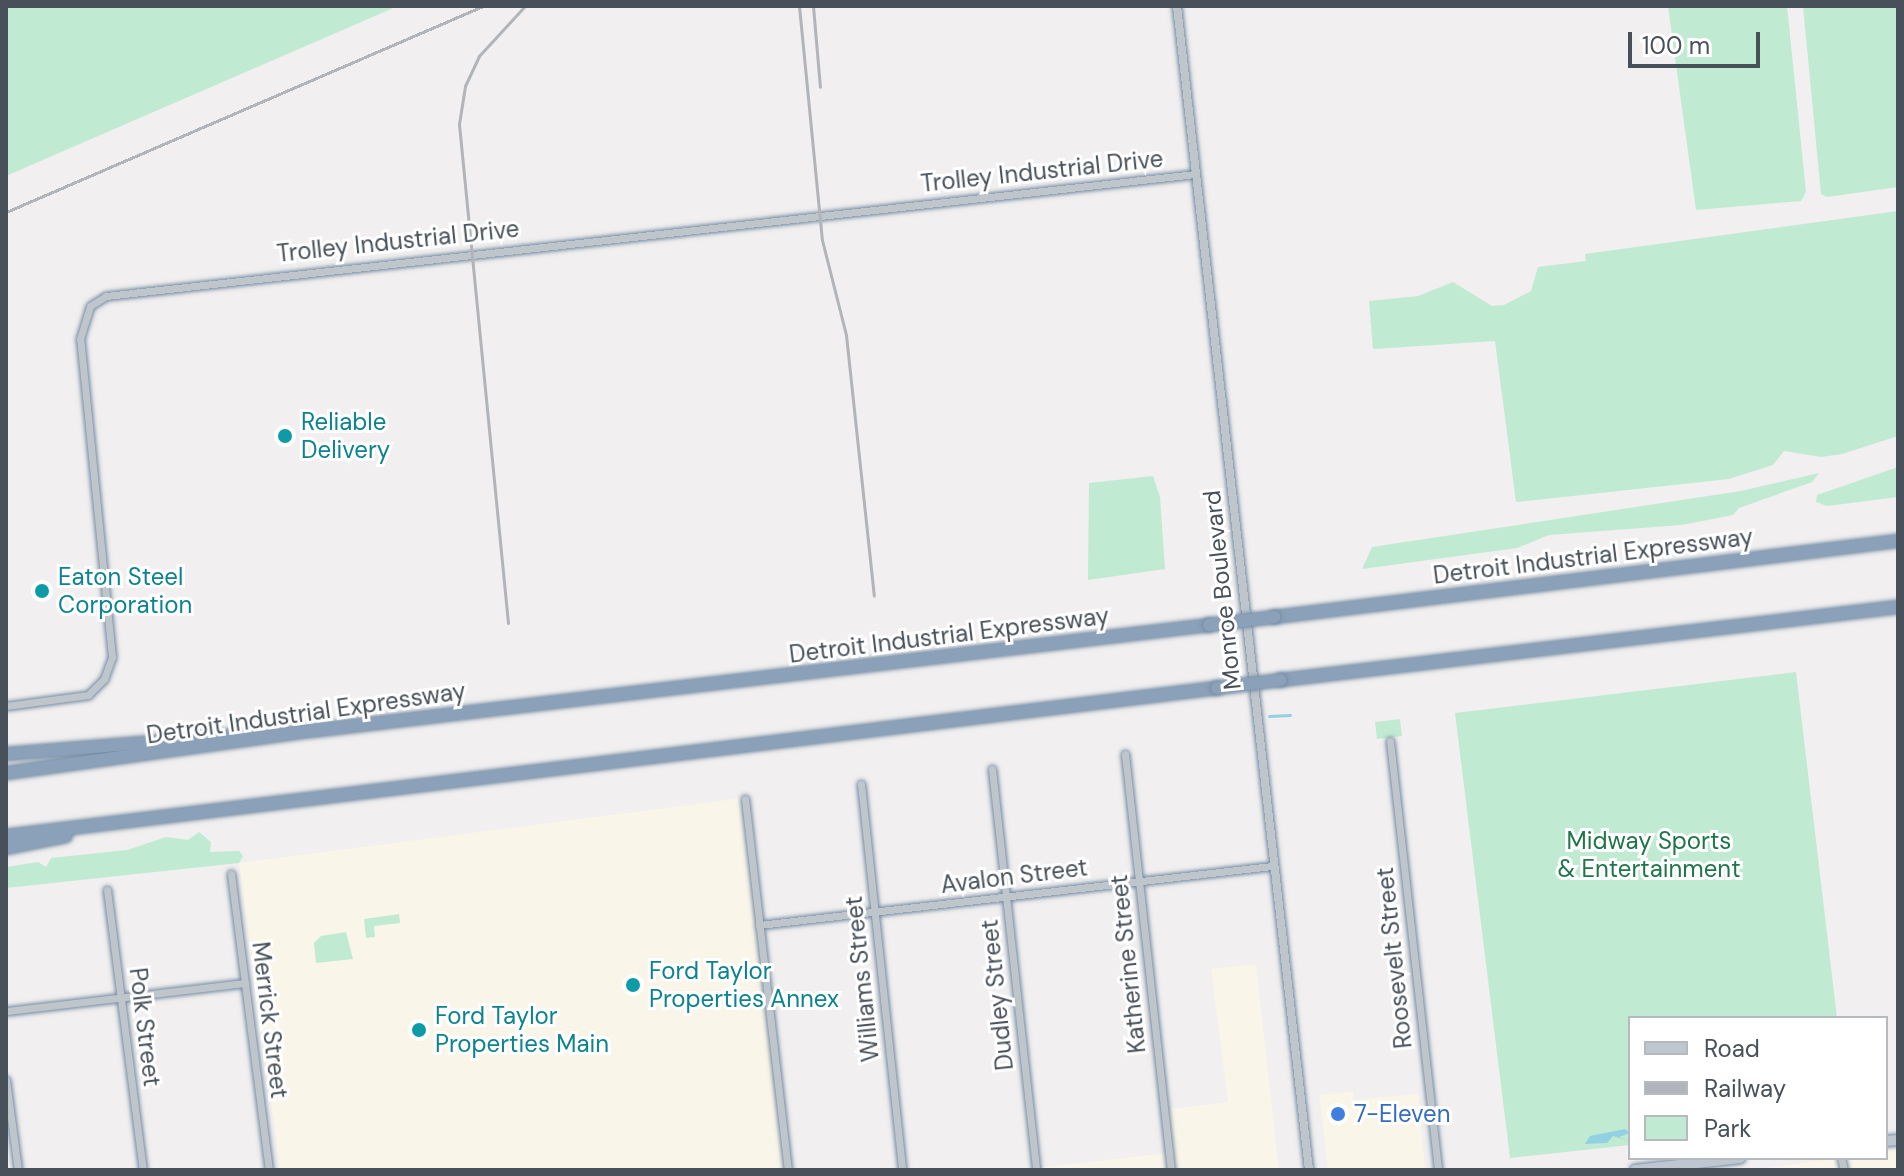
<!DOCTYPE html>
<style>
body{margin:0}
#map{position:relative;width:1904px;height:1176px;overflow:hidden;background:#f1efef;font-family:"DM Sans",sans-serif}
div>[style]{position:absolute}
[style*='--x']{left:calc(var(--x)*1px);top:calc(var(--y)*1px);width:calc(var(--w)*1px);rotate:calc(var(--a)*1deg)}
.commercial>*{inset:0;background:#faf5e9}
.green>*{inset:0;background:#c1ead2}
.water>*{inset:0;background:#92d1e3}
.stream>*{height:3px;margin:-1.5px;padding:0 1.5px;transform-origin:1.5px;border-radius:1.5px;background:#92d1e3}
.roads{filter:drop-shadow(0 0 2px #768ca4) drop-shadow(0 0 2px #768ca4)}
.minor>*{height:7px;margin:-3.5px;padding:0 3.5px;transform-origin:3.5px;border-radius:3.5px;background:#bec6cc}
.tertiary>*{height:8px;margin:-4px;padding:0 4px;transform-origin:4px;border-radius:4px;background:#bec6cc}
.secondary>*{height:10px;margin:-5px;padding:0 5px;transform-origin:5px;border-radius:5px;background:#bec7d0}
.motorway>*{height:12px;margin:-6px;padding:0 6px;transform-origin:6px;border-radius:6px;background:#8ba1b9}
.rail>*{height:3px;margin:-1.5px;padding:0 1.5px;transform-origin:1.5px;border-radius:1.5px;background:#b1b4b8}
.bridges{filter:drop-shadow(0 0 2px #768ca4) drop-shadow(0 0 2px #768ca4)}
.motorway-bridge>*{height:12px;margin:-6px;padding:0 6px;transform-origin:6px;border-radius:6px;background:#8ba1b9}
.dots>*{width:22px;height:22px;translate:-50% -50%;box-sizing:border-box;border:4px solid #fff;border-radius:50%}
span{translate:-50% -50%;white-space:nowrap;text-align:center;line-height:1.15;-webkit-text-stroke:6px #fff;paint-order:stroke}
.street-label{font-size:24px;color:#48515a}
.culture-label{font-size:24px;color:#0d838f}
.left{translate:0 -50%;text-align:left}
.park-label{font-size:24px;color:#20754b}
.shop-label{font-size:24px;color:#366cbe}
.frame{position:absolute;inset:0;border:8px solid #48515a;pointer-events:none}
.legend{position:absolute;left:1628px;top:1016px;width:260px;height:144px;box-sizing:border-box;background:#fff;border:2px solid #b6b9bd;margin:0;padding:10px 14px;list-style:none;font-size:24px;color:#48515a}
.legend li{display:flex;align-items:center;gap:16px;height:40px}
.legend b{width:40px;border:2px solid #b6b9bd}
.scale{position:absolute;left:1628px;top:32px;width:132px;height:36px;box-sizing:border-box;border:4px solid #48515a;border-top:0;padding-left:10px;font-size:24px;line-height:28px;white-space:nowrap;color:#48515a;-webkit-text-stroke:6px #fff;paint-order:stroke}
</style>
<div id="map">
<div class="commercial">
<div style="clip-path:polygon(750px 797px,789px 1170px,280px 1170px,239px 863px)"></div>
<div style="clip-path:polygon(1256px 964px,1279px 1170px,1019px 1170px,1168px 1153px,1163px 1110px,1228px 1102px,1211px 969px)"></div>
<div style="clip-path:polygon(1353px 1091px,1354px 1100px,1418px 1094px,1425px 1169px,1328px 1170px,1319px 1095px)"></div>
<div style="clip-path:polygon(1898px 1149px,1898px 1170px,1754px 1170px,1837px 1158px,1886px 1158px,1886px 1151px)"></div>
</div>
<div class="green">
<div style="clip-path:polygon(6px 6px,398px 6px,6px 176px)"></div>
<div style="clip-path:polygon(1668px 6px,1787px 6px,1806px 192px,1801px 201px,1696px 210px)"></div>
<div style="clip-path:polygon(1803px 6px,1898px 6px,1898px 187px,1827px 197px,1821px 194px)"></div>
<div style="clip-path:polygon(1898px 211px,1898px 436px,1842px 454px,1821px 457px,1784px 451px,1773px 465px,1729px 479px,1516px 502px,1495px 341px,1373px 349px,1369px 301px,1418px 296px,1453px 282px,1492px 306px,1504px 305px,1531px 291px,1538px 267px,1586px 261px,1585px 254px)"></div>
<div style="clip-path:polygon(1898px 467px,1898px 497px,1827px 506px,1816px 502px,1817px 495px)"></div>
<div style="clip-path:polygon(1819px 473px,1812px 482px,1739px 508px,1733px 515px,1681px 525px,1549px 535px,1517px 548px,1362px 569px,1372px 547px,1741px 491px)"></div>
<div style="clip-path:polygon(1153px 476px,1160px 497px,1165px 569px,1088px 580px,1089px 483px)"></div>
<div style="clip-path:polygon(1796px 672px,1837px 1018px,1630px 1018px,1630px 1145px,1510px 1158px,1455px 713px)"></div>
<div style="clip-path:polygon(1400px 719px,1402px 736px,1377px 739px,1375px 722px)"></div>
<div style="clip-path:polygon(199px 832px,211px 842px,210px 852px,239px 851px,243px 856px,239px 863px,6px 888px,6px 867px,38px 862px,46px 867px,51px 858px,127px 850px,166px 837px,188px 840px)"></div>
<div style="clip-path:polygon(399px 914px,400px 923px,374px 926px,375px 937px,366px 938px,364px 919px)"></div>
<div style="clip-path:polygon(346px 932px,353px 959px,316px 963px,314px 943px,321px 936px)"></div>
</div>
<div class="water">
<div style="clip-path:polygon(1625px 1129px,1630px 1133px,1619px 1137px,1630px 1141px,1613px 1136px,1607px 1143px,1585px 1144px,1590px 1136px)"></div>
</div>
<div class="stream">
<div style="--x:1269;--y:716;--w:21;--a:-3"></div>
</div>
<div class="roads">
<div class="minor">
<div style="--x:6;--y:706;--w:83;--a:-7.6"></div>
<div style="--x:88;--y:695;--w:23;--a:-45"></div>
<div style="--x:104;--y:679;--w:23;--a:-70"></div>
<div style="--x:112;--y:657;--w:320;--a:-95.7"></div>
<div style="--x:80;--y:339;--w:34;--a:-73"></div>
<div style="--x:90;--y:306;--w:19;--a:-32"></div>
<div style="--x:106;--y:296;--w:1096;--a:-6.39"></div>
<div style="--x:1390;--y:741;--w:432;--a:83.6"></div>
<div style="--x:1125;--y:754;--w:419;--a:83.7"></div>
<div style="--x:992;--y:769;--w:403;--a:83.7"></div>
<div style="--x:861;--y:784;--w:388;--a:83.9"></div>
<div style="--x:745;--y:799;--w:373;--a:83.4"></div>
<div style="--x:231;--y:874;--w:298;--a:82.7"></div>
<div style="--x:107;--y:890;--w:282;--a:82.7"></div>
<div style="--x:759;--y:925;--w:516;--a:-6.56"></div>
<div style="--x:6;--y:1011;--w:241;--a:-6.7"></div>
<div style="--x:6;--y:1080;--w:91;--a:82.4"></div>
<div style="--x:1841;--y:1158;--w:12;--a:76"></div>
</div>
<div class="tertiary">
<div style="--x:1177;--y:6;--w:1171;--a:83.53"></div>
</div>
<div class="secondary">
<div style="--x:1886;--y:1141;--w:12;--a:-5"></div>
<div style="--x:1635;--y:1170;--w:106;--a:-6.5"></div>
</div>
<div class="motorway">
<div style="--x:1275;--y:617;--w:628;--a:-6.96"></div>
<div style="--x:1281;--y:680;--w:621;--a:-6.75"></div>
<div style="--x:6;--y:754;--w:237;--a:-4.6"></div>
<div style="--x:6;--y:773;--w:307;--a:-7.9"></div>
<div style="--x:310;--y:731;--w:905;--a:-6.72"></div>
<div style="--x:6;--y:836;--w:1220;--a:-6.97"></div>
<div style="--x:6;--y:848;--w:61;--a:-11.3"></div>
</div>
</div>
<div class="rail">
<div style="--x:799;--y:6;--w:235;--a:84.4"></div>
<div style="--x:822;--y:240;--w:98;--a:75.8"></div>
<div style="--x:846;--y:335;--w:262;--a:83.9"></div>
<div style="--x:813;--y:6;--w:81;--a:85.1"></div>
<div style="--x:6;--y:212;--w:520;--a:-23.36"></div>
<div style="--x:508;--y:623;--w:501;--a:-95.61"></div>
<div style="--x:459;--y:124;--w:38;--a:-81"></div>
<div style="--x:465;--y:86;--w:33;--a:-65"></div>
<div style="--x:479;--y:56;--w:68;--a:-47.4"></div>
</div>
<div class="bridges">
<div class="motorway-bridge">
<div style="--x:1209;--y:625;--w:66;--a:-6.9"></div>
<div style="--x:1217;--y:688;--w:64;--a:-7.1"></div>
</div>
</div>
<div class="dots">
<div style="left:285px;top:436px;background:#0f9aa8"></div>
<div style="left:42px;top:591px;background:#0f9aa8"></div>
<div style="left:633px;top:985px;background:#0f9aa8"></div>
<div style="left:419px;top:1030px;background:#0f9aa8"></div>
<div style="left:1338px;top:1114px;background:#3f7fe0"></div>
</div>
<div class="street-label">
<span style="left:1042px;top:171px;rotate:-6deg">Trolley Industrial Drive</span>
<span style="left:398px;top:241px;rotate:-6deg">Trolley Industrial Drive</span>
<span style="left:1593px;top:556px;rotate:-7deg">Detroit Industrial Expressway</span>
<span style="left:1222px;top:590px;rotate:-96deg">Monroe Boulevard</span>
<span style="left:949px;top:635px;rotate:-7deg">Detroit Industrial Expressway</span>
<span style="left:306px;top:713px;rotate:-8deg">Detroit Industrial Expressway</span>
<span style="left:1014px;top:876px;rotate:-7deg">Avalon Street</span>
<span style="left:1394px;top:958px;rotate:-96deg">Roosevelt Street</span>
<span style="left:1128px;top:964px;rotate:-96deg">Katherine Street</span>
<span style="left:862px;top:979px;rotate:-96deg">Williams Street</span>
<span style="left:997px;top:995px;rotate:-96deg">Dudley Street</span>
<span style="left:270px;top:1020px;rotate:83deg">Merrick Street</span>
<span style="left:145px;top:1027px;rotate:83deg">Polk Street</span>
</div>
<div class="culture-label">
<span class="left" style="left:301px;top:436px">Reliable<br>Delivery</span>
<span class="left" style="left:58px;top:591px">Eaton Steel<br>Corporation</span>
<span class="left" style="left:649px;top:985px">Ford Taylor<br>Properties Annex</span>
<span class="left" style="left:435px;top:1030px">Ford Taylor<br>Properties Main</span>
</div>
<div class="park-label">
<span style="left:1649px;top:855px">Midway Sports<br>&amp; Entertainment</span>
</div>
<div class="shop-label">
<span class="left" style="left:1354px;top:1114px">7-Eleven</span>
</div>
<div class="frame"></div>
<ul class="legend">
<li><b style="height:10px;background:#bec7d0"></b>Road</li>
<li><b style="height:10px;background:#b1b4b8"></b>Railway</li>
<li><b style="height:22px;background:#c1ead2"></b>Park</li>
</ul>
<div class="scale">100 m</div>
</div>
